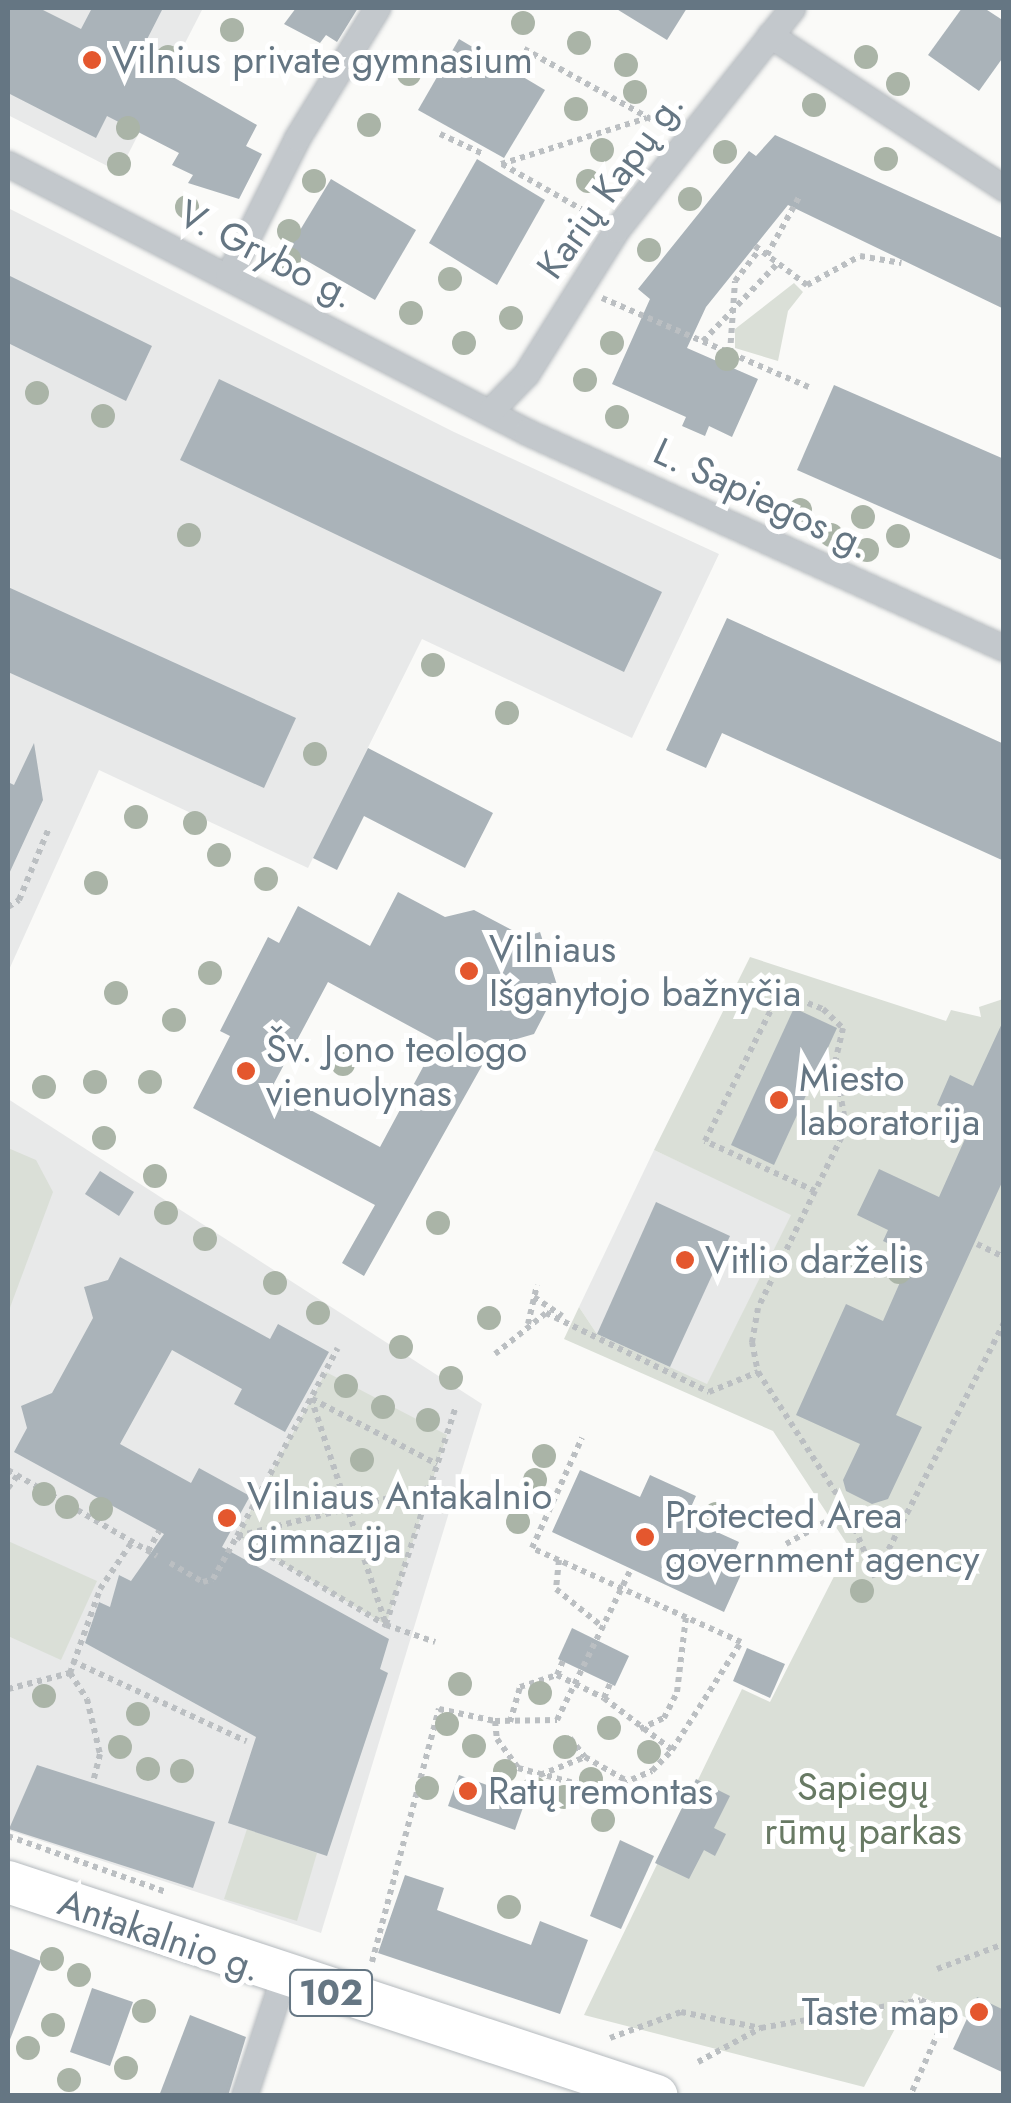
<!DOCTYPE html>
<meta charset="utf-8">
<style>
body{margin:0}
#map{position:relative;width:1011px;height:2103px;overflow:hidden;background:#fafaf8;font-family:Jost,sans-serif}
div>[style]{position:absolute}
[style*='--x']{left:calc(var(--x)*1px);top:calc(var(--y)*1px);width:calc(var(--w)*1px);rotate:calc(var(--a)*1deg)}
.built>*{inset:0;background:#e8e9e9}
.green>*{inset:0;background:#dadfd7}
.building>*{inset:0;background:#aab3b9}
.path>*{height:6px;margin-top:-3px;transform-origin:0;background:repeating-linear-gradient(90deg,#bbbfc2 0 5px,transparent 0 10px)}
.roads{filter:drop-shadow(0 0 2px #b5babe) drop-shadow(0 0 2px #b5babe)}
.street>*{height:25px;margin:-12.5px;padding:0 12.5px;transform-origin:12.5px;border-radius:12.5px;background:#c3c8cc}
.primary>*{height:42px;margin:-21px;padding:0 21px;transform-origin:21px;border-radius:21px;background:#fff}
.trees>*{width:24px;height:24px;margin:-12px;border-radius:50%;background:#aab4a7}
.dots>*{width:28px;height:28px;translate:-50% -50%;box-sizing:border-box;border:5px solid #fff;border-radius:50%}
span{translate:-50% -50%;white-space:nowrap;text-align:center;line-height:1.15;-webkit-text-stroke:10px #fff;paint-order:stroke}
.shield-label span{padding:2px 8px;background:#fff;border:2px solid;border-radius:8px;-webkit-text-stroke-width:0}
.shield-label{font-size:35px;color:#657683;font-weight:700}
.poi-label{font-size:38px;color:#657683}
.left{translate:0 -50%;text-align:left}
.right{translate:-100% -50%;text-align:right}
.street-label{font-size:38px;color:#657683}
.park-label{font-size:38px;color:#687a64}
.frame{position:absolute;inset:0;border:10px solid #657683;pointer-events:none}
</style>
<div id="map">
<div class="built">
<div style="clip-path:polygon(8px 8px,203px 8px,119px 172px,8px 115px)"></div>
<div style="clip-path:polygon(8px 208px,454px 432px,719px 554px,632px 738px,422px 639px,308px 868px,99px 770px,8px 972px)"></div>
<div style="clip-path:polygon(8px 1099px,482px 1404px,321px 1933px,8px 1830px)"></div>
<div style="clip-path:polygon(654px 1150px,792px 1214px,707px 1385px,597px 1334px,579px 1307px)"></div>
</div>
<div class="green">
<div style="clip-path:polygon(794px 283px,803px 292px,788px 311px,778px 361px,735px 348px,735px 329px)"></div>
<div style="clip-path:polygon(750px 957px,946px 1021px,951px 1010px,981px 1017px,979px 1007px,1003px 999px,1003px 2035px,914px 1993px,864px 2087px,584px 2015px,742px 1689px,770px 1702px,849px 1547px,773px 1431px,564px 1339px,579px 1307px,597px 1334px,707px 1384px,791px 1215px,654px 1150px)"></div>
<div style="clip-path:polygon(8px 1148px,36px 1160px,53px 1192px,8px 1313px)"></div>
<div style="clip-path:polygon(326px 1372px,447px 1435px,386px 1625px,237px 1536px)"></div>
<div style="clip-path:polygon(8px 1541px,97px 1581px,61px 1660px,8px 1636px)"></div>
<div style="clip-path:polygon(247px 1829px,317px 1853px,297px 1921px,224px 1899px)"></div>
</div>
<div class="building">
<div style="clip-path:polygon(8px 8px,39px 8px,81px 29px,92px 8px,163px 8px,138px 57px,257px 125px,246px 146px,262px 154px,239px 199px,188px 183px,193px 175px,172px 165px,179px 153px,107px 116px,96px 138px,8px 93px)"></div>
<div style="clip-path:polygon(296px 8px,358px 8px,337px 42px,326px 35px,320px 43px,284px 24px)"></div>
<div style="clip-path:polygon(615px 8px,687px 8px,667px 40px)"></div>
<div style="clip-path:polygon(962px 8px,984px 8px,1004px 21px,1004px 56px,979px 91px,928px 55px)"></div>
<div style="clip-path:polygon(459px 39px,545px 90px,504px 158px,418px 110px)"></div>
<div style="clip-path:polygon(775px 135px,1004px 239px,1004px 309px,788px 205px,706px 307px,687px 348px,758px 379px,732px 437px,709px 426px,705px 436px,682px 426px,686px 417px,612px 384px,650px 299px,638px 289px,749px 151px,756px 156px)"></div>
<div style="clip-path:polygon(477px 159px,545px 200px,497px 285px,429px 243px)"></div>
<div style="clip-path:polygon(331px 179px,416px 230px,375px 300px,288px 250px)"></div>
<div style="clip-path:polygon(8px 275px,152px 346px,126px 401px,8px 343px)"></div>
<div style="clip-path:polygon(219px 379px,662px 592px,624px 672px,180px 460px)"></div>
<div style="clip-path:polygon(834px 385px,1004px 459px,1004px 561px,797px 470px)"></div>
<div style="clip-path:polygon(8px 587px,296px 718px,264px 788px,8px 672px)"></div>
<div style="clip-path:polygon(727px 618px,1004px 744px,1004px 861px,722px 733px,706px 768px,666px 750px)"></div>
<div style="clip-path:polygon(34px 743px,43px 800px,8px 876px,8px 782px,14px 785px)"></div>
<div style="clip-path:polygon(368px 748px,493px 813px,465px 868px,364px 816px,337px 870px,313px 858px)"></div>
<div style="clip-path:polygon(evenodd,398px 892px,445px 917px,474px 910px,525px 937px,540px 932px,558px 988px,534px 1034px,493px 1046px,364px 1276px,342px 1263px,375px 1205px,193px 1108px,230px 1036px,220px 1031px,268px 937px,279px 943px,298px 906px,370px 946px,398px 892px,328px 982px,437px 1041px,380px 1147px,271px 1089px,328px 982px)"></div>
<div style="clip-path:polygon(794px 1008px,837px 1028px,774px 1165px,731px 1145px)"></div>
<div style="clip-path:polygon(1004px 1019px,1004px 1178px,896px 1415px,922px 1427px,888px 1499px,872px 1504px,846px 1491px,843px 1480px,860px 1444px,796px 1415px,846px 1304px,883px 1321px,912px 1255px,883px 1241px,888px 1230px,857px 1215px,879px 1169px,939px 1197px,973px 1121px,937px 1105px,950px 1075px,973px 1086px)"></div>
<div style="clip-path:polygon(100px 1171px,134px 1192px,119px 1216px,85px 1194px)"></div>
<div style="clip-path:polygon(656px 1202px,730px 1236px,670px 1367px,597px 1334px)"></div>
<div style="clip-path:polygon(120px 1257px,270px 1339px,278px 1324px,329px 1352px,285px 1432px,234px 1404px,242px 1389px,172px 1350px,120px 1444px,191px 1483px,199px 1468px,250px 1496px,222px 1547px,389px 1639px,380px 1669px,388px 1673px,327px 1856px,228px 1823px,256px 1737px,85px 1643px,99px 1602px,110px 1607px,119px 1575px,131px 1581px,164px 1534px,14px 1452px,27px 1428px,21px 1406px,52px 1393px,93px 1318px,84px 1287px,108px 1280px)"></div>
<div style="clip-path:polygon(580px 1470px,640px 1497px,650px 1475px,696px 1496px,686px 1518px,739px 1542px,730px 1563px,743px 1570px,724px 1612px,552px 1532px)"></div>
<div style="clip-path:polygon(572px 1628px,629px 1656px,615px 1686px,558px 1659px)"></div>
<div style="clip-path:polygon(747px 1648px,785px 1664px,770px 1698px,733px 1681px)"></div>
<div style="clip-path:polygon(37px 1765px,215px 1822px,193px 1888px,9px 1829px)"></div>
<div style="clip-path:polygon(459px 1775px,526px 1799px,515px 1830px,448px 1806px)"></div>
<div style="clip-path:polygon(696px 1779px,730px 1796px,714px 1828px,726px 1834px,715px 1856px,704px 1850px,689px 1879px,655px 1863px)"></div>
<div style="clip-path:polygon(620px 1840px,654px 1856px,621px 1929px,590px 1916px)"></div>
<div style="clip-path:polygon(405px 1875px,444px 1888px,437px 1910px,531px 1945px,540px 1921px,588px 1940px,560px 2014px,378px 1953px)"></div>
<div style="clip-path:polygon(8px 1948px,41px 1961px,9px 2042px,8px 2042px)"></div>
<div style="clip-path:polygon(92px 1988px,133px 2002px,110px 2066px,70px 2052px)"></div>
<div style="clip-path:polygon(977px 1997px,1004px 2010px,1004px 2073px,953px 2049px)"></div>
<div style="clip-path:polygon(190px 2015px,246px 2037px,228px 2096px,159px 2096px)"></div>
</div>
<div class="path">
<div style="--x:524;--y:49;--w:163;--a:28.9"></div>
<div style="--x:440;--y:134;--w:47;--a:24.9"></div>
<div style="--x:501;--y:164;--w:153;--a:-17.5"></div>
<div style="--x:502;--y:164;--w:107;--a:29.7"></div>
<div style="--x:755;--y:246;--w:65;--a:36.9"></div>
<div style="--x:807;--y:285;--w:60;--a:-28.7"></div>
<div style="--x:860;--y:256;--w:42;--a:9.7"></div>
<div style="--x:767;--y:255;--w:66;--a:-61.1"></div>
<div style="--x:602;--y:298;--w:225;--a:23.3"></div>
<div style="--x:703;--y:341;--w:107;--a:-46.1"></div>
<div style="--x:730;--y:353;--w:72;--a:-86"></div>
<div style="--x:735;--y:281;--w:39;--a:-52"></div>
<div style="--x:8;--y:907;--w:13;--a:-32"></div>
<div style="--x:19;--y:900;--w:78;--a:-67.4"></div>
<div style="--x:815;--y:1191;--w:121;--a:-155.6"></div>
<div style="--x:705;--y:1141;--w:167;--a:-63.3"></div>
<div style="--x:780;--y:992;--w:46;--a:21.6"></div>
<div style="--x:823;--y:1009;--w:28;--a:44"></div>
<div style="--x:843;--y:1028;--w:35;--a:103"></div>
<div style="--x:835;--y:1062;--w:67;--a:80.5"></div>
<div style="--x:846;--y:1128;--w:70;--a:116.2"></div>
<div style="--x:815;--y:1191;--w:130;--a:116"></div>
<div style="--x:758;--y:1308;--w:35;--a:100"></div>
<div style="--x:752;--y:1342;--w:31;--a:79"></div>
<div style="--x:758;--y:1372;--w:164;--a:57.2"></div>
<div style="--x:847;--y:1510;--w:73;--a:67.3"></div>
<div style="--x:977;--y:1244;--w:30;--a:26"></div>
<div style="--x:534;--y:1297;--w:34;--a:34"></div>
<div style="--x:528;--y:1324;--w:40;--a:-77"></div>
<div style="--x:495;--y:1354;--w:65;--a:-38.8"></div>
<div style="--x:546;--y:1313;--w:181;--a:25.9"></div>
<div style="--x:709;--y:1392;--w:53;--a:-22.2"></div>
<div style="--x:311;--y:1398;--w:239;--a:71.7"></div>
<div style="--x:312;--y:1399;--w:141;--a:27.5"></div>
<div style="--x:8;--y:1470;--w:172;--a:30"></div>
<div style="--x:8;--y:1488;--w:15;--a:-53"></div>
<div style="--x:237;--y:1536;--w:213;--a:-61.8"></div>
<div style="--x:238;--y:1536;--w:197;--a:-14.1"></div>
<div style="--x:786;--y:1544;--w:70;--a:-29.1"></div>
<div style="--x:148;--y:1551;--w:23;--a:-61"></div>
<div style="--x:559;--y:1560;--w:29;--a:96"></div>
<div style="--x:556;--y:1589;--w:62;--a:39.1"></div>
<div style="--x:170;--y:1563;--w:38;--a:30"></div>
<div style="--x:203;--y:1582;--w:10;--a:-17"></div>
<div style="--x:213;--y:1579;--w:49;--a:-60.8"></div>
<div style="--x:237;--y:1536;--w:174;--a:30.9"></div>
<div style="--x:386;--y:1625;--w:52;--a:19.1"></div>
<div style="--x:875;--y:1576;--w:284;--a:-63"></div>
<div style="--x:386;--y:1624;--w:226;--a:-72.2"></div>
<div style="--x:72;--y:1661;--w:192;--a:24.7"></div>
<div style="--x:70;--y:1673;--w:89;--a:-70.3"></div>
<div style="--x:100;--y:1589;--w:57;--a:-55.8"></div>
<div style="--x:557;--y:1675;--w:15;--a:-67"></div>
<div style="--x:8;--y:1689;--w:64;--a:-14.5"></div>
<div style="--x:70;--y:1673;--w:31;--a:57"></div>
<div style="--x:87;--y:1699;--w:57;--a:76.7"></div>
<div style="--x:100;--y:1754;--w:30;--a:104"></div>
<div style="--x:604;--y:1698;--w:15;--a:-67"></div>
<div style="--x:495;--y:1721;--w:18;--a:84"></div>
<div style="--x:497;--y:1739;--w:36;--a:54"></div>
<div style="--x:518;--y:1768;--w:89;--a:15"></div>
<div style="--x:604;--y:1791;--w:52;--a:-22.6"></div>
<div style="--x:652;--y:1771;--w:29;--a:-46"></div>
<div style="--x:672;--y:1750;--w:128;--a:-57.4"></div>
<div style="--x:741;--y:1642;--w:229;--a:-155.8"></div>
<div style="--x:532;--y:1548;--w:121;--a:-65.6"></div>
<div style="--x:510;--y:1722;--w:36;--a:-74"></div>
<div style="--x:520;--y:1687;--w:39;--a:-18"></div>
<div style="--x:557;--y:1675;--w:52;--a:26.1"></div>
<div style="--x:604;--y:1698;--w:86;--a:37.4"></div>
<div style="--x:640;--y:1729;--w:26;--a:-25"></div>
<div style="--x:664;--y:1718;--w:29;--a:-63"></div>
<div style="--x:677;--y:1692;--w:76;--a:-83.2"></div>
<div style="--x:575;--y:1748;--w:15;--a:152"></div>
<div style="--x:562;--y:1755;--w:11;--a:-117"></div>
<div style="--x:557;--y:1745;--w:15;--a:-28"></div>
<div style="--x:570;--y:1738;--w:24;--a:52"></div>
<div style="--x:540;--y:1775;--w:48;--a:-21.8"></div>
<div style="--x:585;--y:1757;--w:48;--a:29.7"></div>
<div style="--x:8;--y:1836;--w:168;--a:19.5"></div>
<div style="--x:372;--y:1962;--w:262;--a:-75.2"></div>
<div style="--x:439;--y:1709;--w:57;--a:12.1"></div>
<div style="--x:495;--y:1721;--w:62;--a:-0.9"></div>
<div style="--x:557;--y:1720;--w:168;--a:-63.9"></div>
<div style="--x:937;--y:1969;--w:72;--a:-20.5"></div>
<div style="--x:610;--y:2038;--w:76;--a:-20.1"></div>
<div style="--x:681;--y:2012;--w:81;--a:11.4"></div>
<div style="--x:698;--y:2062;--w:72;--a:-28.4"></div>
<div style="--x:761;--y:2028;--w:162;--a:-9.9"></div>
<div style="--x:921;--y:2000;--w:29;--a:27"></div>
<div style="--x:947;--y:2013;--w:91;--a:114"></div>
</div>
<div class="roads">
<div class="street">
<div style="--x:770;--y:35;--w:280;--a:33.2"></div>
<div style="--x:8;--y:164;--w:584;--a:27.31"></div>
<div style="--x:527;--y:432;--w:524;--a:24.36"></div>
<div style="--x:228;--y:276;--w:154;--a:-63.4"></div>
<div style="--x:297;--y:138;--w:153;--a:-58.4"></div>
<div style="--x:492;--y:409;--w:49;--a:-45.8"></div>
<div style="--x:526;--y:374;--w:171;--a:-57.9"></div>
<div style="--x:617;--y:229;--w:282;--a:-51.6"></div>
<div style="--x:244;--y:2096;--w:124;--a:-71.7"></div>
</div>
<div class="primary">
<div style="--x:8;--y:1882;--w:683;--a:18.25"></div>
</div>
</div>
<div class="trees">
<div style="left:523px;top:23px"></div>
<div style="left:232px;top:30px"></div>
<div style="left:579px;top:43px"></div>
<div style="left:168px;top:57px"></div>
<div style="left:866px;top:57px"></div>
<div style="left:626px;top:65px"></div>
<div style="left:409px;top:74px"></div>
<div style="left:898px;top:84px"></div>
<div style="left:635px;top:92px"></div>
<div style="left:814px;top:105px"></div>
<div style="left:576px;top:109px"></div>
<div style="left:369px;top:125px"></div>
<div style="left:128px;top:128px"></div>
<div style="left:602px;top:150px"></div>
<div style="left:725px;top:152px"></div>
<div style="left:886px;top:159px"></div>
<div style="left:119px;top:164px"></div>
<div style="left:314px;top:181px"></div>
<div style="left:588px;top:181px"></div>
<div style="left:690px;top:199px"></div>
<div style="left:187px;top:207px"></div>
<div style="left:289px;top:231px"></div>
<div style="left:649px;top:250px"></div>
<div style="left:289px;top:259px"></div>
<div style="left:450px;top:279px"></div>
<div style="left:411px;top:313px"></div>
<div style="left:511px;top:318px"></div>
<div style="left:464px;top:343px"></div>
<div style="left:612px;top:343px"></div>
<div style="left:727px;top:359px"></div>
<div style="left:585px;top:380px"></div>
<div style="left:37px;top:393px"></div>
<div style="left:103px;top:416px"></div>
<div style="left:617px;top:417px"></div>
<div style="left:800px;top:510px"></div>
<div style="left:863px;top:517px"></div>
<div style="left:189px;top:535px"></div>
<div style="left:831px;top:535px"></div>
<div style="left:898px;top:536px"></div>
<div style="left:867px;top:550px"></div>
<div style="left:433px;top:665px"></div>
<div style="left:507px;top:713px"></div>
<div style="left:315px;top:754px"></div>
<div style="left:136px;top:817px"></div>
<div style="left:195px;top:823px"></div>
<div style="left:219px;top:855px"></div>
<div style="left:266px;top:879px"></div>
<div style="left:96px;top:883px"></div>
<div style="left:210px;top:973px"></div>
<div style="left:116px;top:993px"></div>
<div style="left:174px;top:1020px"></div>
<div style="left:343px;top:1064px"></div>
<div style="left:95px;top:1082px"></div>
<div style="left:150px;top:1082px"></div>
<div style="left:44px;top:1087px"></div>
<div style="left:104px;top:1138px"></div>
<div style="left:155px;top:1176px"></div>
<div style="left:166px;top:1213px"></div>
<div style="left:438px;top:1223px"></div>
<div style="left:205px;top:1239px"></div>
<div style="left:843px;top:1265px"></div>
<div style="left:899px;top:1272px"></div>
<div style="left:275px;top:1283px"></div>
<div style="left:318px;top:1313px"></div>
<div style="left:489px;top:1318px"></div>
<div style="left:401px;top:1347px"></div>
<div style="left:451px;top:1378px"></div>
<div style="left:346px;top:1386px"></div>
<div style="left:383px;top:1407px"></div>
<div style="left:428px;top:1420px"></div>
<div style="left:544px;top:1456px"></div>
<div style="left:362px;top:1460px"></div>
<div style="left:535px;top:1480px"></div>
<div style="left:44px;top:1494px"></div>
<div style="left:67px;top:1507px"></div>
<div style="left:101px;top:1509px"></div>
<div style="left:716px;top:1514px"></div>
<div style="left:518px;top:1522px"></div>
<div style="left:862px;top:1591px"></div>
<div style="left:460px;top:1684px"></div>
<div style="left:540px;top:1693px"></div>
<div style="left:44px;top:1696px"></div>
<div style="left:138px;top:1714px"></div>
<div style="left:447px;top:1724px"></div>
<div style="left:609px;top:1728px"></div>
<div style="left:474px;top:1746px"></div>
<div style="left:120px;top:1747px"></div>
<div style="left:565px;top:1747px"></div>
<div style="left:649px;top:1752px"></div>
<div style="left:148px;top:1769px"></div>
<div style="left:182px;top:1771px"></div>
<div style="left:505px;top:1771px"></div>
<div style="left:591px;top:1779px"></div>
<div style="left:427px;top:1788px"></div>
<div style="left:534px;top:1788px"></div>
<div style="left:564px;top:1797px"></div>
<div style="left:603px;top:1820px"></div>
<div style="left:509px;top:1907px"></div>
<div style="left:52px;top:1959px"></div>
<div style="left:79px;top:1975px"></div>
<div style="left:144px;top:2011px"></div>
<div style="left:53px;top:2025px"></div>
<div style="left:28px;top:2048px"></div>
<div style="left:126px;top:2068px"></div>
<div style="left:69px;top:2080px"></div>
</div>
<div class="dots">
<div style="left:92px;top:60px;background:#e4572e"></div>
<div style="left:469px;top:971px;background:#e4572e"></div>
<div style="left:246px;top:1071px;background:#e4572e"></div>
<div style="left:779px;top:1100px;background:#e4572e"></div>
<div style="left:685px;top:1260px;background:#e4572e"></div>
<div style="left:227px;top:1518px;background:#e4572e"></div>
<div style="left:645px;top:1537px;background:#e4572e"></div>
<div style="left:468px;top:1791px;background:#e4572e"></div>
<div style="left:979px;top:2012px;background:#e4572e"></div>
</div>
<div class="shield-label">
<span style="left:331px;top:1993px">102</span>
</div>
<div class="poi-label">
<span class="left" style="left:112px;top:60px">Vilnius private gymnasium</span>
<span class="left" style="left:489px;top:971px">Vilniaus<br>Išganytojo bažnyčia</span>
<span class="left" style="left:266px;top:1071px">Šv. Jono teologo<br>vienuolynas</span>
<span class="left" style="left:799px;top:1100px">Miesto<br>laboratorija</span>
<span class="left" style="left:705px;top:1260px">Vitlio darželis</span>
<span class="left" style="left:247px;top:1518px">Vilniaus Antakalnio<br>gimnazija</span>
<span class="left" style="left:665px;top:1537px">Protected Area<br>government agency</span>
<span class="left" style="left:488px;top:1791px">Ratų remontas</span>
<span class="right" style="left:959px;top:2012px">Taste map</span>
</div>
<div class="street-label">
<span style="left:610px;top:185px;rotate:-54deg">Karių Kapų g.</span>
<span style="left:267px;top:254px;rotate:27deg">V. Grybo g.</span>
<span style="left:762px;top:498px;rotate:25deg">L. Sapiegos g.</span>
<span style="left:160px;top:1935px;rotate:19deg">Antakalnio g.</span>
</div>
<div class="park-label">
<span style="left:863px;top:1809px">Sapiegų<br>rūmų parkas</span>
</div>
<div class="frame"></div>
</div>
